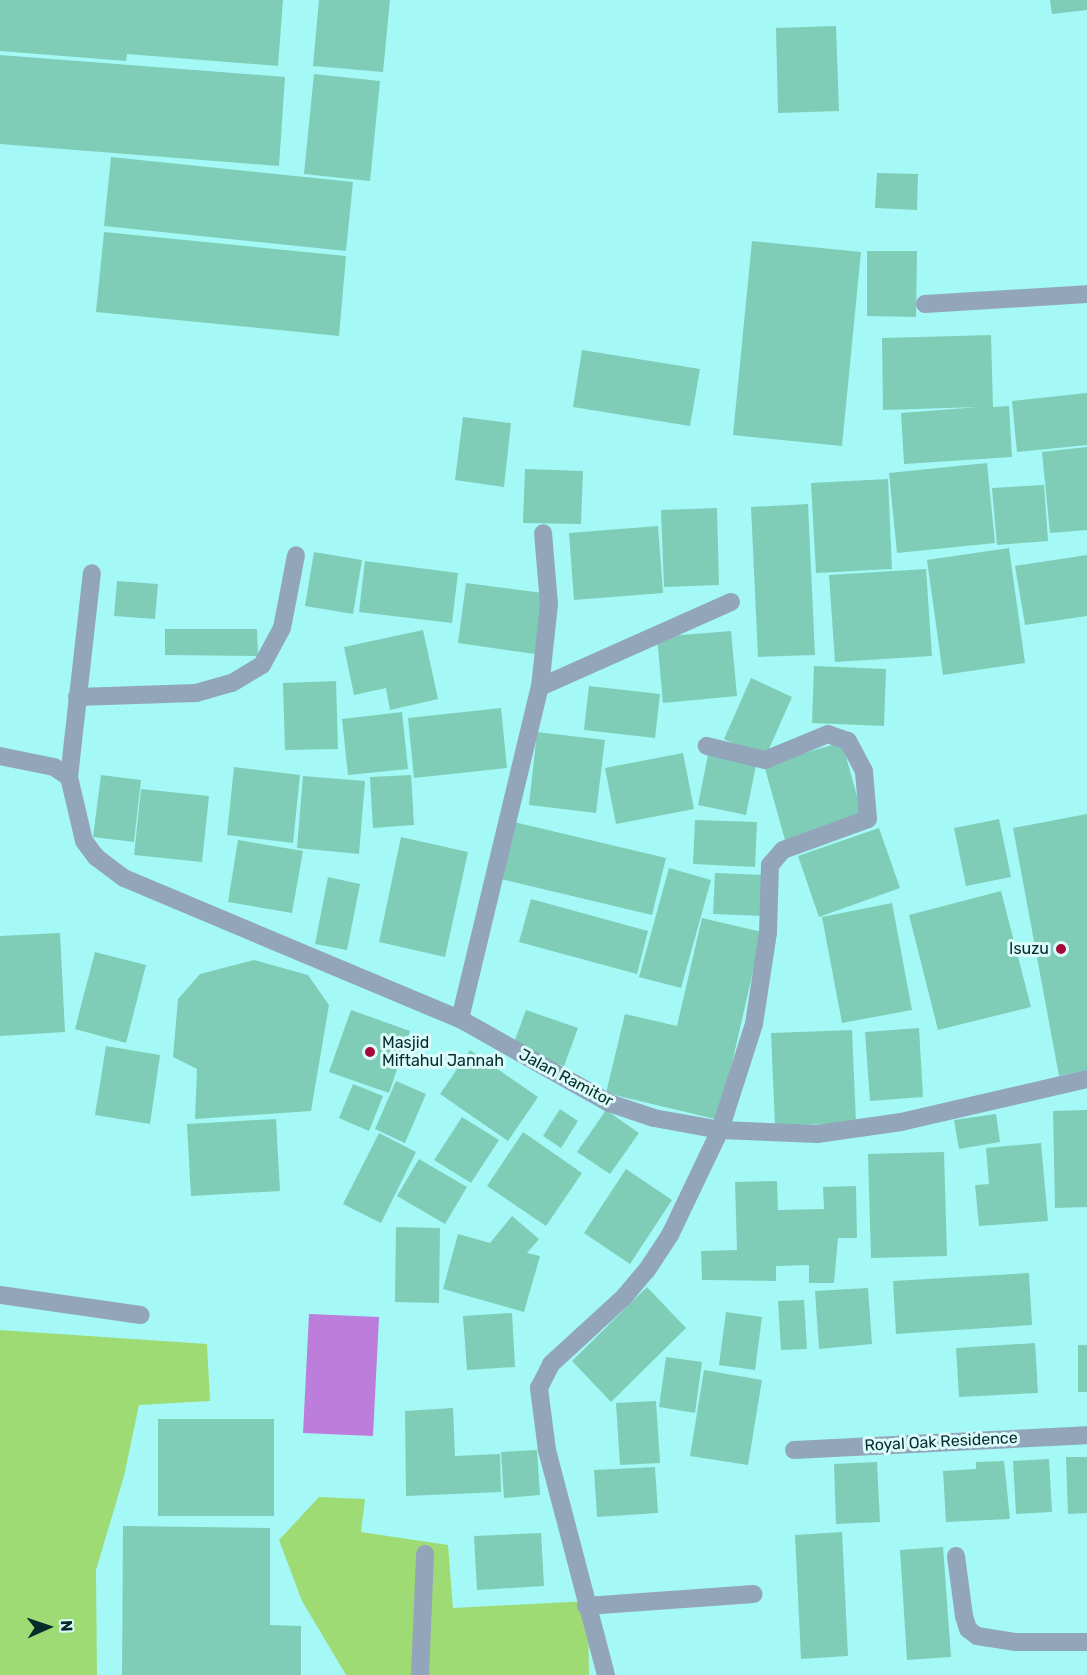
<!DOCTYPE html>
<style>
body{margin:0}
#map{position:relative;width:1087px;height:1675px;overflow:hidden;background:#a4f9f7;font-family:Rubik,sans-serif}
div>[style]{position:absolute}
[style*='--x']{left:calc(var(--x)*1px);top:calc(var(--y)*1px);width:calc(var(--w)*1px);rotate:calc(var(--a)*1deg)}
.green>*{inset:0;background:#9fdb75}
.water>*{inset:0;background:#bc7ddb}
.building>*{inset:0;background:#80cdb7}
.lane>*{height:18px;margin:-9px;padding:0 9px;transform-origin:9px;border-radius:9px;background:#93a5ba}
.street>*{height:18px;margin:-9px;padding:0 9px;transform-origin:9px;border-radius:9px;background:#93a5ba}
.dots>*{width:16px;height:16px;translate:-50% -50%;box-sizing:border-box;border:3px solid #dcfcfb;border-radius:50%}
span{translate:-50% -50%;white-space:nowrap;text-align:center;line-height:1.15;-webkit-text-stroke:6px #dcfcfb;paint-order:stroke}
.poi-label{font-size:16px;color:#052b2b}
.right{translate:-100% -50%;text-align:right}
.left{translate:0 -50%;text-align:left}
.street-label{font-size:16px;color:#052b2b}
.north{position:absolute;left:18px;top:1597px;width:60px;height:60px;-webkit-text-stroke:4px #dcfcfb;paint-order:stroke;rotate:87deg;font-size:16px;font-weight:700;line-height:24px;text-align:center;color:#052b2b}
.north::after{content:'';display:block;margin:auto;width:21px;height:27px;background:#052b2b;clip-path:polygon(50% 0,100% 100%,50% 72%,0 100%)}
</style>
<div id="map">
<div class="green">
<div style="clip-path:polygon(0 1330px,207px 1344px,210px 1401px,139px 1405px,124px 1476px,96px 1570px,97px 1675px,0 1675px)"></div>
<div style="clip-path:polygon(319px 1497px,365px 1499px,361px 1532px,448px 1545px,453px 1608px,588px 1601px,589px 1675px,346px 1675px,302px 1601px,279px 1540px)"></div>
</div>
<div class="water">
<div style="clip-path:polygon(309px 1314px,379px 1317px,373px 1436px,303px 1433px)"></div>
</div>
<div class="building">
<div style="clip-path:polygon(0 0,283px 0,278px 66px,127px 54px,126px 61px,0 51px)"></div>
<div style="clip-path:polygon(319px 0,390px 0,383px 72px,313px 66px)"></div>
<div style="clip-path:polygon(1050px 0,1087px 0,1087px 10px,1052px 14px)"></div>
<div style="clip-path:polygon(836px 26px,839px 111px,778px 113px,776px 28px)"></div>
<div style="clip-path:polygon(0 55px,285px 77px,279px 166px,0 144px)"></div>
<div style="clip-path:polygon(314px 74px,380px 81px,370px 181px,304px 174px)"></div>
<div style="clip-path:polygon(111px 157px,353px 182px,346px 251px,104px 226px)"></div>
<div style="clip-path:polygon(877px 173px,918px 174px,917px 210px,875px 208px)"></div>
<div style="clip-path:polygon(104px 232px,346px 256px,339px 336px,96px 312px)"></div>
<div style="clip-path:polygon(752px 241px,861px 252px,842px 446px,733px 435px)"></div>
<div style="clip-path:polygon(867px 251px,917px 251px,916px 317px,867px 316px)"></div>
<div style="clip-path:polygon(991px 335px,993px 407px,1009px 406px,1012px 457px,904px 464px,901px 413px,979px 407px,883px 410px,882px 338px)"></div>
<div style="clip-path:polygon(582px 350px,700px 369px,690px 426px,573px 407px)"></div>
<div style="clip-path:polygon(1087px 393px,1087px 445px,1017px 452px,1012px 401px)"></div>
<div style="clip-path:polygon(463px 417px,511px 423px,504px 487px,455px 480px)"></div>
<div style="clip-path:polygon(1087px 447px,1087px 530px,1050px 533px,1042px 452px)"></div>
<div style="clip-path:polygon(987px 463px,995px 543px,897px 553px,889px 473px)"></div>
<div style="clip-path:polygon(525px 469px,583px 471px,581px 524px,523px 523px)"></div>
<div style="clip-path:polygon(888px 479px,892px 569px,816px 573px,811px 483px)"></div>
<div style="clip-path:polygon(1044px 485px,1048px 541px,997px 545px,992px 488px)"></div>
<div style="clip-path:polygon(808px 504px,815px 655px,758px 657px,751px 507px)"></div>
<div style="clip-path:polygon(717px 508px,719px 585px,664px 587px,661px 510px)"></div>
<div style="clip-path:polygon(658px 526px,663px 593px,574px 600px,569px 533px)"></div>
<div style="clip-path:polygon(1009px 548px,1025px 663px,943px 675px,927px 560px)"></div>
<div style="clip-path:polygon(314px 552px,362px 560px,353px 614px,305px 606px)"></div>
<div style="clip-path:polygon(1087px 555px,1087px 616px,1025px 625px,1015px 566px)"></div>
<div style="clip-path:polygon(365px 561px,458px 573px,452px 623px,359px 612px)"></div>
<div style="clip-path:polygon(926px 569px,932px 656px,835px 662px,829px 575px)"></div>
<div style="clip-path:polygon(117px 581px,158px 584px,155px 619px,114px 616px)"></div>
<div style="clip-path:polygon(466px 583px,543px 593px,535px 654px,458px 643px)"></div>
<div style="clip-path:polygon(165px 629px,257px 629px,258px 656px,165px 655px)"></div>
<div style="clip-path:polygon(423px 630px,438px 699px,390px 710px,386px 688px,354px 695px,344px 647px)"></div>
<div style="clip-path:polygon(731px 631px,737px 696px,663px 703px,657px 637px)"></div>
<div style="clip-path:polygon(814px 666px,886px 669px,884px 726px,812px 723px)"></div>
<div style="clip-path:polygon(751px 678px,792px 697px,765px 758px,724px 739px)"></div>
<div style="clip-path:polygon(336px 681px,338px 749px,285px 750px,283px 683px)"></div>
<div style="clip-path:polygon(589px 686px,660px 694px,655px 738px,584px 730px)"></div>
<div style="clip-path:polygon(501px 708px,507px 768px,414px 778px,408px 718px)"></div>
<div style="clip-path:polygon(402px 712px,408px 769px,348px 775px,342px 719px)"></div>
<div style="clip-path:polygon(537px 732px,605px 740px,596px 813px,529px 805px)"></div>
<div style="clip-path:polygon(842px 742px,863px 818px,785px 840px,764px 765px)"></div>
<div style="clip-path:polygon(683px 753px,694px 809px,616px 824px,605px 768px)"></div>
<div style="clip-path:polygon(708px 755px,756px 765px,746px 815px,698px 805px)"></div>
<div style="clip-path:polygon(234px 767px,300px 775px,293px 843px,227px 835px)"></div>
<div style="clip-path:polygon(101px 775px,141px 780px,134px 842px,93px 837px)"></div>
<div style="clip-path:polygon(411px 775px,414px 825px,373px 828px,370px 777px)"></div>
<div style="clip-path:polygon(303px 776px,365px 781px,359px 854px,297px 848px)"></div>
<div style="clip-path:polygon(141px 789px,209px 796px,202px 862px,134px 855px)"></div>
<div style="clip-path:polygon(1087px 814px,1087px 1070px,1059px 1076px,1013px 828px)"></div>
<div style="clip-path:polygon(999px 819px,1011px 877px,966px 886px,954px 828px)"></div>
<div style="clip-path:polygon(695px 820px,757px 822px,755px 867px,693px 864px)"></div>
<div style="clip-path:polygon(514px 822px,666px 858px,652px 915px,501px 879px)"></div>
<div style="clip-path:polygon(879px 828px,900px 888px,819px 917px,798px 856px)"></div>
<div style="clip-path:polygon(401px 837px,468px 852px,445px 957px,379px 942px)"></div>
<div style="clip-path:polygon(238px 840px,303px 851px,292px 913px,228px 902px)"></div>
<div style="clip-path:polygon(669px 868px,711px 880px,681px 988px,639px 977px)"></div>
<div style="clip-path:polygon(715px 873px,765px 875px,762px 916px,713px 914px)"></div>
<div style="clip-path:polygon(328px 877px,360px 884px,347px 950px,315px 944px)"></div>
<div style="clip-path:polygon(1001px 891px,1031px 1007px,938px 1030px,909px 915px)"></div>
<div style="clip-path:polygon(531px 899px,648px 931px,637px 974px,519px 942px)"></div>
<div style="clip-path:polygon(892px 903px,912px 1010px,842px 1023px,822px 917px)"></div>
<div style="clip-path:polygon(702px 918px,762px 932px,719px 1120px,606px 1093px,625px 1014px,677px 1026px)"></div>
<div style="clip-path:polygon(60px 933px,65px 1032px,0 1036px,0 936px)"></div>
<div style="clip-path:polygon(95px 952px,146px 965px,126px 1043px,75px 1029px)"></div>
<div style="clip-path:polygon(254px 960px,308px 975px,329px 1005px,311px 1111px,195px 1119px,197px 1069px,173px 1057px,178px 999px,200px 974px)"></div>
<div style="clip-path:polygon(351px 1010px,410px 1031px,389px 1093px,329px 1072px)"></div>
<div style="clip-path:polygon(526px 1010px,578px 1028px,564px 1066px,512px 1048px)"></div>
<div style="clip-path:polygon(919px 1028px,923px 1097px,870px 1101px,865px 1032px)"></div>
<div style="clip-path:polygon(852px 1030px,856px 1123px,775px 1126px,771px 1033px)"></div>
<div style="clip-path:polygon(106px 1046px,160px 1055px,150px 1124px,95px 1115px)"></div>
<div style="clip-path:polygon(470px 1050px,538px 1097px,508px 1141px,440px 1094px)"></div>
<div style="clip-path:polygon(396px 1081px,426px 1094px,405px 1143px,375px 1129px)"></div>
<div style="clip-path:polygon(353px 1084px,383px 1096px,369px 1131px,339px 1118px)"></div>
<div style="clip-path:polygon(560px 1109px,578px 1121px,561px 1148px,543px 1136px)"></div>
<div style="clip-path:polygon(606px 1110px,639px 1133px,610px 1174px,577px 1152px)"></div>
<div style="clip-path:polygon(1087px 1110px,1087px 1207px,1055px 1208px,1053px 1111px)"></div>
<div style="clip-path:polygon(996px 1114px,1000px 1142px,959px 1149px,954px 1120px)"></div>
<div style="clip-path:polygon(462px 1117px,499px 1140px,471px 1183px,434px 1160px)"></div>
<div style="clip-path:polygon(276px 1119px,280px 1191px,191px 1196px,187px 1124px)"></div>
<div style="clip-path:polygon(523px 1132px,582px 1173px,546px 1226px,487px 1186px)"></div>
<div style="clip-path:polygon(379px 1133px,416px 1152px,381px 1223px,343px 1204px)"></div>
<div style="clip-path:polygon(1041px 1143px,1048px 1221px,979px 1226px,975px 1185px,989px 1184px,986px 1148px)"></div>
<div style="clip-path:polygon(944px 1152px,947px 1256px,871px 1258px,868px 1154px)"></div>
<div style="clip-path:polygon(419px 1159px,467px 1187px,445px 1224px,397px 1196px)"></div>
<div style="clip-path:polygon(626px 1169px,672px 1200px,630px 1264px,584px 1233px)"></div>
<div style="clip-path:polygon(777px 1181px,778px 1210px,824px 1209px,823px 1187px,856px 1186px,857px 1238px,838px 1238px,834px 1283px,809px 1283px,809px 1265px,776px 1266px,776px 1281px,702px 1280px,701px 1251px,737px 1250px,735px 1182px)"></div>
<div style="clip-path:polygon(512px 1216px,539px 1239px,527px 1253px,540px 1256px,524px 1312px,443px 1289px,458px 1234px,490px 1243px)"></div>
<div style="clip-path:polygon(396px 1227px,440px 1228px,439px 1303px,395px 1302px)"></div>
<div style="clip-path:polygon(1029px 1273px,1032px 1325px,896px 1334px,893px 1281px)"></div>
<div style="clip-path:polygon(647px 1287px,686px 1328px,611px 1402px,572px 1361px)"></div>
<div style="clip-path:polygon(868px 1288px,872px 1344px,819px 1349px,815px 1291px)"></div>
<div style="clip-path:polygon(804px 1300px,807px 1349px,781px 1350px,778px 1301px)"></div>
<div style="clip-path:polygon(726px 1312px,762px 1317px,755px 1370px,719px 1365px)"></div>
<div style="clip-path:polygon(512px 1313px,515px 1367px,467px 1370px,463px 1316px)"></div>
<div style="clip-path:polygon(1035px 1343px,1038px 1393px,959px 1397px,956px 1348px)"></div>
<div style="clip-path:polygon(1078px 1345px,1087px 1345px,1087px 1392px,1078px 1392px)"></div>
<div style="clip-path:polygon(666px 1357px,702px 1362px,695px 1413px,659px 1407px)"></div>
<div style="clip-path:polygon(704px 1370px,762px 1380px,748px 1465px,690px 1456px)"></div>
<div style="clip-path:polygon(656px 1401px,660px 1463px,620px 1465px,616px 1403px)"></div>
<div style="clip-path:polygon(453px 1408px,455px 1456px,500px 1454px,501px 1492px,406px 1496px,405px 1411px)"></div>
<div style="clip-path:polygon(158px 1419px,274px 1419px,274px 1516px,158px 1516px)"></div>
<div style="clip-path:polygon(537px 1450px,540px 1495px,504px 1498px,501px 1452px)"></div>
<div style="clip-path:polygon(1066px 1457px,1087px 1457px,1087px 1513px,1068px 1514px)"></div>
<div style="clip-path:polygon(1049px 1459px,1052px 1512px,1016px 1514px,1013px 1461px)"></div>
<div style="clip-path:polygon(1004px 1461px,1010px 1519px,946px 1522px,943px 1471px,976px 1469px,976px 1462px)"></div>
<div style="clip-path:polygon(877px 1462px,880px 1522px,836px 1524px,834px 1464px)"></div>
<div style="clip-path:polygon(655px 1467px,658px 1513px,597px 1517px,594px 1470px)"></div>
<div style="clip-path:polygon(123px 1526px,270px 1528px,270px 1625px,301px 1626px,301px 1675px,122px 1675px)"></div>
<div style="clip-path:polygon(842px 1532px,848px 1656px,801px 1659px,795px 1535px)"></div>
<div style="clip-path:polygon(541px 1533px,544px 1586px,477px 1590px,474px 1536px)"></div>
<div style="clip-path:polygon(943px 1547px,951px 1657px,907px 1660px,900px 1550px)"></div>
</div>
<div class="lane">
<div style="--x:0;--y:1295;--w:142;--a:8.1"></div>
<div style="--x:956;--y:1556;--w:61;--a:82.4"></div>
<div style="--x:964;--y:1616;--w:14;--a:73"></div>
<div style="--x:968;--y:1629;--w:11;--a:38"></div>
<div style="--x:977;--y:1636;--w:38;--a:9"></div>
<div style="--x:1015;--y:1642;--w:72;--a:0"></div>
<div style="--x:420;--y:1675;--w:121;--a:-87.6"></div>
</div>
<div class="street">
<div style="--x:925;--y:304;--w:162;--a:-3.5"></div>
<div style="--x:540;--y:687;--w:209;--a:-24"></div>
<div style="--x:77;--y:697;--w:119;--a:-1.9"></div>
<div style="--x:196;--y:693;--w:37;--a:-16"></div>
<div style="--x:232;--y:683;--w:35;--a:-31"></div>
<div style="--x:262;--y:665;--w:42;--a:-61.6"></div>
<div style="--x:282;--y:628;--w:74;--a:-79.1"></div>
<div style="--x:0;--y:756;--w:55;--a:11.5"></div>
<div style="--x:54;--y:767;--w:18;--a:34"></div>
<div style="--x:69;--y:777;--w:66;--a:76.8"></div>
<div style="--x:84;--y:841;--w:20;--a:53"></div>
<div style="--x:96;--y:857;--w:35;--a:37"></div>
<div style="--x:124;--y:878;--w:364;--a:22.8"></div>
<div style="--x:460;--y:1019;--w:171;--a:29.4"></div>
<div style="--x:609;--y:1103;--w:47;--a:18.4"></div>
<div style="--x:654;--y:1118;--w:67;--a:10.3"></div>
<div style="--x:720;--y:1130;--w:97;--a:2.4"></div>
<div style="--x:817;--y:1134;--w:85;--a:-8.1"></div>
<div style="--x:901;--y:1122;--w:191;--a:-13"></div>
<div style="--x:69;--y:777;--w:205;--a:-83.6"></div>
<div style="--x:460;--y:1019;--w:342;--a:-76.5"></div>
<div style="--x:540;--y:687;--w:83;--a:-83.8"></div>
<div style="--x:549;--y:604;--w:71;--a:-94.8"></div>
<div style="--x:794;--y:1450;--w:293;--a:-2.9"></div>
<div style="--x:586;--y:1606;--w:168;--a:-4.1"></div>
<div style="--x:606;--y:1675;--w:233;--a:-104.7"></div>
<div style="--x:547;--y:1450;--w:63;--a:-97.4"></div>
<div style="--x:539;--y:1388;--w:27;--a:-63"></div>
<div style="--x:551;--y:1364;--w:99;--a:-42.5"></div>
<div style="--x:624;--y:1297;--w:35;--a:-50"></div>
<div style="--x:647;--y:1270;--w:42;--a:-56.7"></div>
<div style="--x:670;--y:1235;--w:116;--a:-64.5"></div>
<div style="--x:720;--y:1130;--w:111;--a:-72.2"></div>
<div style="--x:754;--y:1024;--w:92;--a:-81.3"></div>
<div style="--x:768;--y:933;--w:68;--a:-88.3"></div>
<div style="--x:770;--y:865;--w:20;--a:-49"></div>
<div style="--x:783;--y:850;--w:90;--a:-20"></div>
<div style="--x:868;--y:819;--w:48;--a:-94.8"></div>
<div style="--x:864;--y:771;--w:34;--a:-118"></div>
<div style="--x:848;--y:741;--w:21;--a:-161"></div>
<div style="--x:828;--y:734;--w:68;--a:157.6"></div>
<div style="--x:765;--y:760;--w:60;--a:-166.4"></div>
</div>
<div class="dots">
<div style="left:1061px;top:949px;background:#a50a39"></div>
<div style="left:370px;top:1052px;background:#a50a39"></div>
</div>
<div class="poi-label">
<span class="right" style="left:1049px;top:949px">Isuzu</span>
<span class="left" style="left:382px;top:1052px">Masjid<br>Miftahul Jannah</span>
</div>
<div class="street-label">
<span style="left:566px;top:1078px;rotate:28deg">Jalan Ramitor</span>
<span style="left:941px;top:1442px;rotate:-3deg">Royal Oak Residence</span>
</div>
<div class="north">N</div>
</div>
